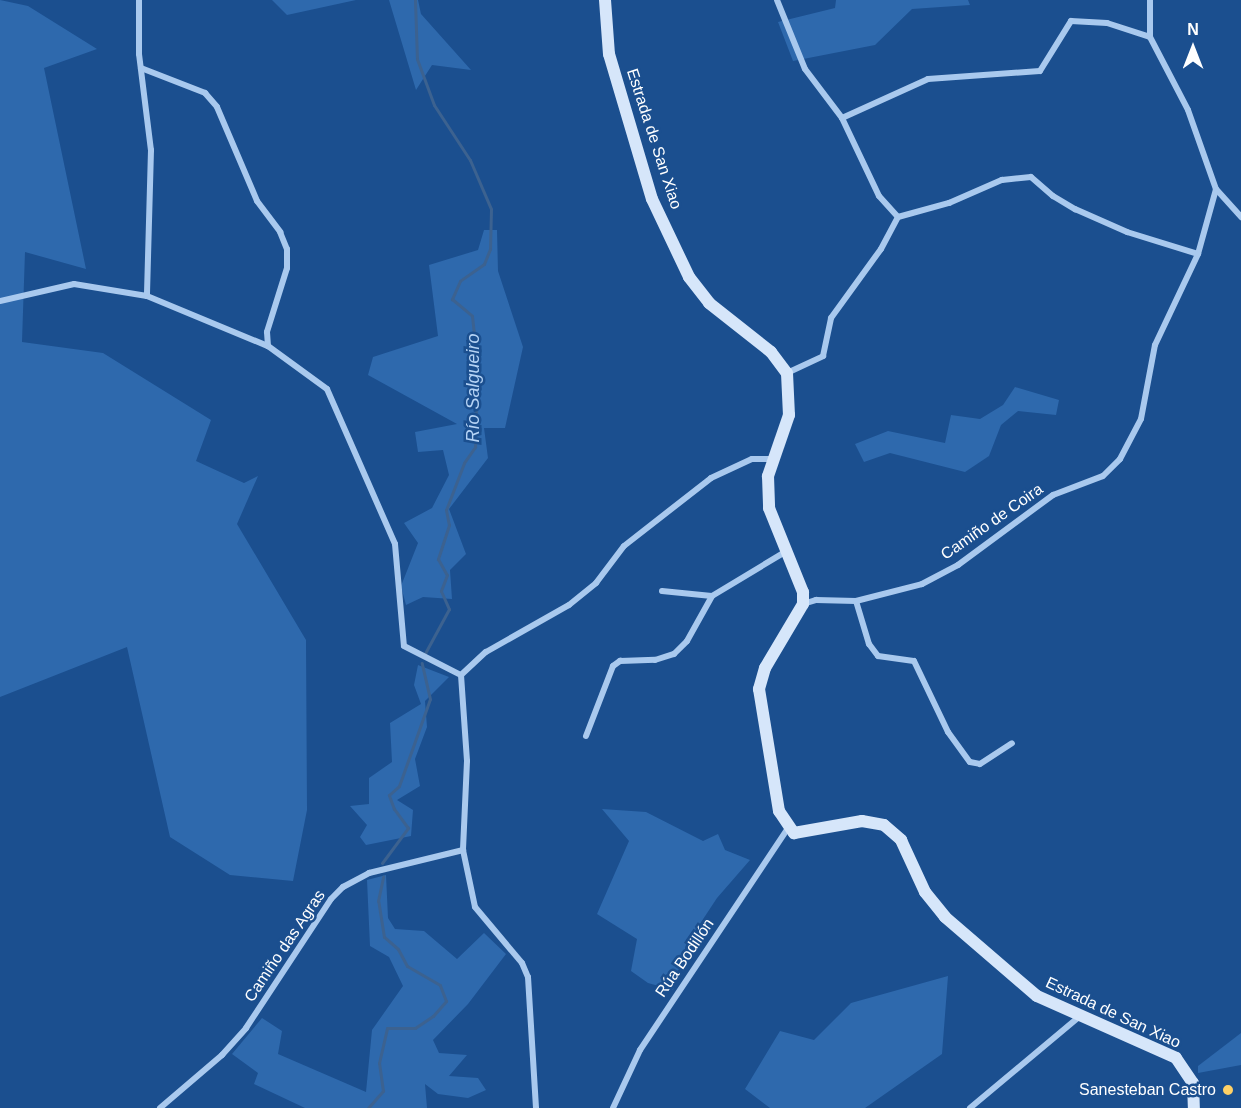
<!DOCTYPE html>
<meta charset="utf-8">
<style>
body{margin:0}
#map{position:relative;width:1241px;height:1108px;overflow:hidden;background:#1b4f8f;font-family:Arial,sans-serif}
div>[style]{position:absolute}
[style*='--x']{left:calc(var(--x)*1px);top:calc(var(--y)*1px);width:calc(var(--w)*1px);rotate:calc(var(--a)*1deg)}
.green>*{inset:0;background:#2e69ad}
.stream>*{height:3px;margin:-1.5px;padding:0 1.5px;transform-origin:1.5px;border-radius:1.5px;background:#3c6290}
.street>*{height:6px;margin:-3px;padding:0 3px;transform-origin:3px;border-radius:3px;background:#a9c9ee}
.secondary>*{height:12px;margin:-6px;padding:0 6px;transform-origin:6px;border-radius:6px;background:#d6e6fa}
.dots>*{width:16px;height:16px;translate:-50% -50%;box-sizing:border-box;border:3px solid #1b4f8f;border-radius:50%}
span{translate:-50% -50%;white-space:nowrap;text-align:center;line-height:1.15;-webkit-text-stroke:5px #1b4f8f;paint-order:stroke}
.street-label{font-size:16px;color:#fff}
.poi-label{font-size:16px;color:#fff}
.right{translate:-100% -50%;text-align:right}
.water-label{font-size:18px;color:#b5d3f5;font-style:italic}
.north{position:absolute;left:1163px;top:18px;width:60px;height:60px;-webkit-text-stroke:4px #1b4f8f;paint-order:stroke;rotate:0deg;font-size:16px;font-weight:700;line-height:24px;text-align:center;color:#fff}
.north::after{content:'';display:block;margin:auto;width:21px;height:27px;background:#fff;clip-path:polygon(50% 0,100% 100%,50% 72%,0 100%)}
</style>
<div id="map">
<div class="green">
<div style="clip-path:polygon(0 0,28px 6px,97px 49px,44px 68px,86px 269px,25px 252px,22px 342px,103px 353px,211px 420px,196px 461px,244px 483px,258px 476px,237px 524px,306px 640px,307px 810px,293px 881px,230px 875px,170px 837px,127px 647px,0 697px)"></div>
<div style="clip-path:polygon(272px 0,356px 0,287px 15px)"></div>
<div style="clip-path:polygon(389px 0,418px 0,421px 14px,471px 70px,432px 65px,416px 90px)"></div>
<div style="clip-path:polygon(836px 0,968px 0,970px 5px,912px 9px,875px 45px,793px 61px,778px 22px,835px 8px)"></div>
<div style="clip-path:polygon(484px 230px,497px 230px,498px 271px,523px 347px,505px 428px,484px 428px,488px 458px,449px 509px,466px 554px,450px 570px,452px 599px,423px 597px,406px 605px,401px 586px,418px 543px,404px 523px,432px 508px,449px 475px,443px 450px,418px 452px,415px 432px,457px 424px,368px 375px,373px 357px,438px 336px,429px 265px,478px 250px)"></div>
<div style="clip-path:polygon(1015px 387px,1059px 400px,1056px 415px,1018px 411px,1001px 425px,989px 456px,965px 472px,890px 453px,864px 462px,855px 444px,888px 431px,945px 443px,951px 415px,980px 419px,1003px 405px)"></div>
<div style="clip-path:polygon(418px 665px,449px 677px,425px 701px,427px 727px,415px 759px,420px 786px,397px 800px,413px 810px,411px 836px,366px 845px,360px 837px,367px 825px,350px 806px,369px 804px,369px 778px,392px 762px,390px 723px,421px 704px,414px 685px)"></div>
<div style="clip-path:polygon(602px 809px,646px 812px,703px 841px,718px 834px,725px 850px,750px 860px,717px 898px,686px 945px,673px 990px,648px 983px,631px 971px,637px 939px,597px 914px,629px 841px)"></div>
<div style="clip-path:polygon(386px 875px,388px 918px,395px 929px,424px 931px,457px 959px,484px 933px,506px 954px,468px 1004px,433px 1040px,439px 1053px,467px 1055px,449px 1076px,478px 1078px,486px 1090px,468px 1098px,438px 1094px,425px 1084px,427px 1108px,305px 1108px,254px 1084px,258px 1073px,232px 1054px,262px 1018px,282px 1031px,278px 1054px,366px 1092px,372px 1030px,403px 986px,389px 957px,370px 946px,367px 880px)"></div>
<div style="clip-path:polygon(948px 976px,942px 1054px,865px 1108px,770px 1108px,745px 1089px,780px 1031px,814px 1040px,851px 1003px)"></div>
<div style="clip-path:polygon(1241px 1033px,1241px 1065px,1198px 1073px,1198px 1066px)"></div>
</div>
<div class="stream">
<div style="--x:415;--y:0;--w:59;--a:88.1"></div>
<div style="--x:417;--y:59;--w:49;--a:69.7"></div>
<div style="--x:434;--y:105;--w:66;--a:56.8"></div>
<div style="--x:470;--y:160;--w:53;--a:66.8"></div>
<div style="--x:491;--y:209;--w:40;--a:91.4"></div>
<div style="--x:490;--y:249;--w:16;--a:112"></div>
<div style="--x:484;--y:264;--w:29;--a:145"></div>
<div style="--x:460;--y:281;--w:20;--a:114"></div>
<div style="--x:452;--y:299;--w:26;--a:40"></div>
<div style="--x:472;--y:316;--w:46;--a:83.8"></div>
<div style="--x:477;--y:362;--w:85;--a:91.3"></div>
<div style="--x:475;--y:447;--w:19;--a:125"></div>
<div style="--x:464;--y:463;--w:50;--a:111"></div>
<div style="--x:446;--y:510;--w:15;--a:79"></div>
<div style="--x:449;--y:525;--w:36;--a:108"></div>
<div style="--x:438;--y:559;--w:18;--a:61"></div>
<div style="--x:447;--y:575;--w:17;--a:111"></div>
<div style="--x:441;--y:591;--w:20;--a:66"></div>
<div style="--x:449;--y:609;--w:52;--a:118.5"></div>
<div style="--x:382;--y:863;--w:44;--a:-53.4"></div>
<div style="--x:408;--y:828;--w:24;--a:-126"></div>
<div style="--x:394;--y:809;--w:15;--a:-110"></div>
<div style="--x:389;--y:795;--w:13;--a:-42"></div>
<div style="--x:399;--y:786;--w:92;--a:-70.4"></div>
<div style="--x:430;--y:699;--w:37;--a:-103"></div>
<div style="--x:368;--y:1108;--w:23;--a:-49"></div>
<div style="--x:383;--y:1091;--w:28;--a:-98"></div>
<div style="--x:379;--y:1063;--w:36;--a:-77"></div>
<div style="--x:387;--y:1028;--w:28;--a:0"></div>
<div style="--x:415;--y:1028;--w:22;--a:-34"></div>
<div style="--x:433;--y:1016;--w:20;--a:-49"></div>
<div style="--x:446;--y:1001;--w:17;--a:-111"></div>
<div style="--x:440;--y:985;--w:38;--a:-150"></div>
<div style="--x:407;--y:966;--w:19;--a:-118"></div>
<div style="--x:398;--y:949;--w:18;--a:-139"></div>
<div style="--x:384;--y:937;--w:36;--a:-99"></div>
<div style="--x:378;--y:901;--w:25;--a:-78"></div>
</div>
<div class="street">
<div style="--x:139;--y:0;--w:54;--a:90"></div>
<div style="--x:139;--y:54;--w:97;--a:82.9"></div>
<div style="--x:151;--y:150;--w:146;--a:91.6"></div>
<div style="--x:777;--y:0;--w:74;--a:67.9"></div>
<div style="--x:805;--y:69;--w:61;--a:52.9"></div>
<div style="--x:842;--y:118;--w:86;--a:64.6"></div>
<div style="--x:879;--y:196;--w:28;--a:48"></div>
<div style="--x:1150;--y:0;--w:37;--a:90"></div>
<div style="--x:1150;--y:37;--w:82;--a:62.5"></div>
<div style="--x:1188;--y:110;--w:84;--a:70.5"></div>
<div style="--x:1216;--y:189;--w:38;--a:48"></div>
<div style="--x:141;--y:68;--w:69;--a:21.3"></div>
<div style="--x:205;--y:93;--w:18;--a:49"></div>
<div style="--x:217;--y:107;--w:102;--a:66.9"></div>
<div style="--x:257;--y:201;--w:39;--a:53"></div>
<div style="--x:280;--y:232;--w:18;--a:68"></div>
<div style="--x:287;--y:249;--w:19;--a:90"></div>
<div style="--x:287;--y:268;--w:67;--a:107.4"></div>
<div style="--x:267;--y:332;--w:14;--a:86"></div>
<div style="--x:842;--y:118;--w:94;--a:-24.4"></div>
<div style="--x:928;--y:79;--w:112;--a:-4.1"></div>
<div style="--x:1040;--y:71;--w:59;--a:-58.2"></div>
<div style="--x:1071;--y:21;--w:36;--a:3"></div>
<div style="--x:1107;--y:23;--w:45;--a:18"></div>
<div style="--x:0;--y:301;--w:76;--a:-12.9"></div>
<div style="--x:74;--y:284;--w:74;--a:9.3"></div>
<div style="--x:147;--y:296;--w:131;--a:22.5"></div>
<div style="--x:268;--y:346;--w:73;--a:36.1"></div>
<div style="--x:327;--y:389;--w:169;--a:66.3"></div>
<div style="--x:395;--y:544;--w:102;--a:85"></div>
<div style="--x:404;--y:646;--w:64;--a:27"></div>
<div style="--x:461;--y:675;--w:86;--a:86"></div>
<div style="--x:467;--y:761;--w:89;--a:92.6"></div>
<div style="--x:463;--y:850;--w:58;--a:78.1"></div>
<div style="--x:475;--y:907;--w:73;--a:50"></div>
<div style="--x:522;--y:963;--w:15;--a:67"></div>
<div style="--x:528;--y:977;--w:131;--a:86.5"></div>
<div style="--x:787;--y:373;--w:40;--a:-25"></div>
<div style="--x:823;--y:356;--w:39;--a:-78"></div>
<div style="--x:831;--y:318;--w:85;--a:-54.1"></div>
<div style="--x:881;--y:249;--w:36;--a:-62"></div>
<div style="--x:898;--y:217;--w:53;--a:-15.4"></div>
<div style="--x:949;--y:203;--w:58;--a:-23.5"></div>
<div style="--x:1002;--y:180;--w:29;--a:-6"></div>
<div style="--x:1031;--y:177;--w:29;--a:41"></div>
<div style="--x:1053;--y:196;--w:26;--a:31"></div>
<div style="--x:1075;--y:209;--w:57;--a:23.9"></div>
<div style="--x:1127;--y:232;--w:74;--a:17.2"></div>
<div style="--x:662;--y:591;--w:50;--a:5.7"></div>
<div style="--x:856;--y:601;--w:45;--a:73.2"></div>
<div style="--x:869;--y:644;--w:15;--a:53"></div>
<div style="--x:878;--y:656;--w:36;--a:8"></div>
<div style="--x:914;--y:661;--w:79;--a:64.4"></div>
<div style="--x:948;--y:732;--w:37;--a:54"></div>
<div style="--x:970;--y:762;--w:10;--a:11"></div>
<div style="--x:980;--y:764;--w:38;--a:-33"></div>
<div style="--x:803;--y:604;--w:14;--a:-17"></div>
<div style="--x:816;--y:600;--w:40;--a:1.4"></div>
<div style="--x:856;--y:601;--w:68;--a:-14.4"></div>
<div style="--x:922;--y:584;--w:41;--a:-27.8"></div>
<div style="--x:958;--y:565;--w:118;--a:-36.4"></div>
<div style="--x:1053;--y:495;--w:53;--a:-20.8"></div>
<div style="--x:1103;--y:476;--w:24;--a:-45"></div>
<div style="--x:1120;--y:459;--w:45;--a:-62.3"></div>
<div style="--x:1141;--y:419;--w:75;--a:-79.3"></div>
<div style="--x:1155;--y:345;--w:101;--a:-64.7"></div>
<div style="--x:1198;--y:254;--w:67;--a:-74.5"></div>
<div style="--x:461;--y:675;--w:34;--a:-43"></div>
<div style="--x:486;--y:652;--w:95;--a:-29.5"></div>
<div style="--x:569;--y:605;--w:35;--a:-39"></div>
<div style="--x:596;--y:583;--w:46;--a:-52.9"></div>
<div style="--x:624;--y:546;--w:110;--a:-38"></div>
<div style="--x:711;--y:478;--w:45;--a:-24.9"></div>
<div style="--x:752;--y:459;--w:21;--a:0"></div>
<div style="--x:586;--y:736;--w:75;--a:-68.9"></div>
<div style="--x:613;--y:666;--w:9;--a:-36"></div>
<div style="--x:620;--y:661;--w:35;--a:-2"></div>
<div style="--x:655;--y:660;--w:20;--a:-18"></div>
<div style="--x:674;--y:654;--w:18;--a:-45"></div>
<div style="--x:687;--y:641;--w:51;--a:-60.9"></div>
<div style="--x:712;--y:596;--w:85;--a:-31.1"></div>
<div style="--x:160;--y:1108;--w:82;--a:-40.5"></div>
<div style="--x:222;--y:1055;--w:36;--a:-48"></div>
<div style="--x:246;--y:1028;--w:154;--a:-56.6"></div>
<div style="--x:331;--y:899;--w:17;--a:-45"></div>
<div style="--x:343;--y:887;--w:30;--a:-28"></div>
<div style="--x:369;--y:873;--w:97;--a:-13.7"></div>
<div style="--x:613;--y:1108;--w:64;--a:-65"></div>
<div style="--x:640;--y:1050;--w:267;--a:-56.3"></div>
<div style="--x:970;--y:1108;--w:142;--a:-39.9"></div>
</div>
<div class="secondary">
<div style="--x:605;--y:0;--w:54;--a:85.8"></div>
<div style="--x:609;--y:54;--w:151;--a:73.5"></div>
<div style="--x:652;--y:199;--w:86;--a:64.6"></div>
<div style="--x:689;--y:277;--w:33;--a:52"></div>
<div style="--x:709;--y:303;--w:79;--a:38.3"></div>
<div style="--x:771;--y:352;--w:26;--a:53"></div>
<div style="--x:787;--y:373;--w:42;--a:87.3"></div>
<div style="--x:789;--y:415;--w:65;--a:109"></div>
<div style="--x:768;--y:476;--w:32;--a:88"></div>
<div style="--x:769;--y:508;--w:91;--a:68"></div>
<div style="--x:803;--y:592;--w:12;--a:90"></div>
<div style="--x:803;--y:604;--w:74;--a:120.7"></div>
<div style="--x:765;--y:668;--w:22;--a:106"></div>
<div style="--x:759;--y:689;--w:124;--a:80.7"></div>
<div style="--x:779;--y:811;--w:27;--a:56"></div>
<div style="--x:794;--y:833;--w:69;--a:-10"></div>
<div style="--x:862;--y:821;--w:22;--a:10"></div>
<div style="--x:884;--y:825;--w:23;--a:41"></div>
<div style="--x:901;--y:840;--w:57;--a:65.2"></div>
<div style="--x:925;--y:892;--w:32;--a:51"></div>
<div style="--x:945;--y:917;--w:121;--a:40.7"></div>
<div style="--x:1037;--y:996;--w:152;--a:24"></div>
<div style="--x:1176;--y:1058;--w:30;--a:56"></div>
<div style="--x:1193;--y:1083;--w:25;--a:88"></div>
</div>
<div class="dots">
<div style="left:1228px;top:1090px;background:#ffd166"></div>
</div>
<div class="street-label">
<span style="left:654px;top:139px;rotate:72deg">Estrada de San Xiao</span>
<span style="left:992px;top:522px;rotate:-35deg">Camiño de Coira</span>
<span style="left:285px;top:946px;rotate:-56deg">Camiño das Agras</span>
<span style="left:685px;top:958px;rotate:-56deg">Rúa Bodillón</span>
<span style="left:1113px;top:1013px;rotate:25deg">Estrada de San Xiao</span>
</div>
<div class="poi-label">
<span class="right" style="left:1216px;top:1090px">Sanesteban Castro</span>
</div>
<div class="water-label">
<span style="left:473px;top:388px;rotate:-90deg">Río Salgueiro</span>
</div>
<div class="north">N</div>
</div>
